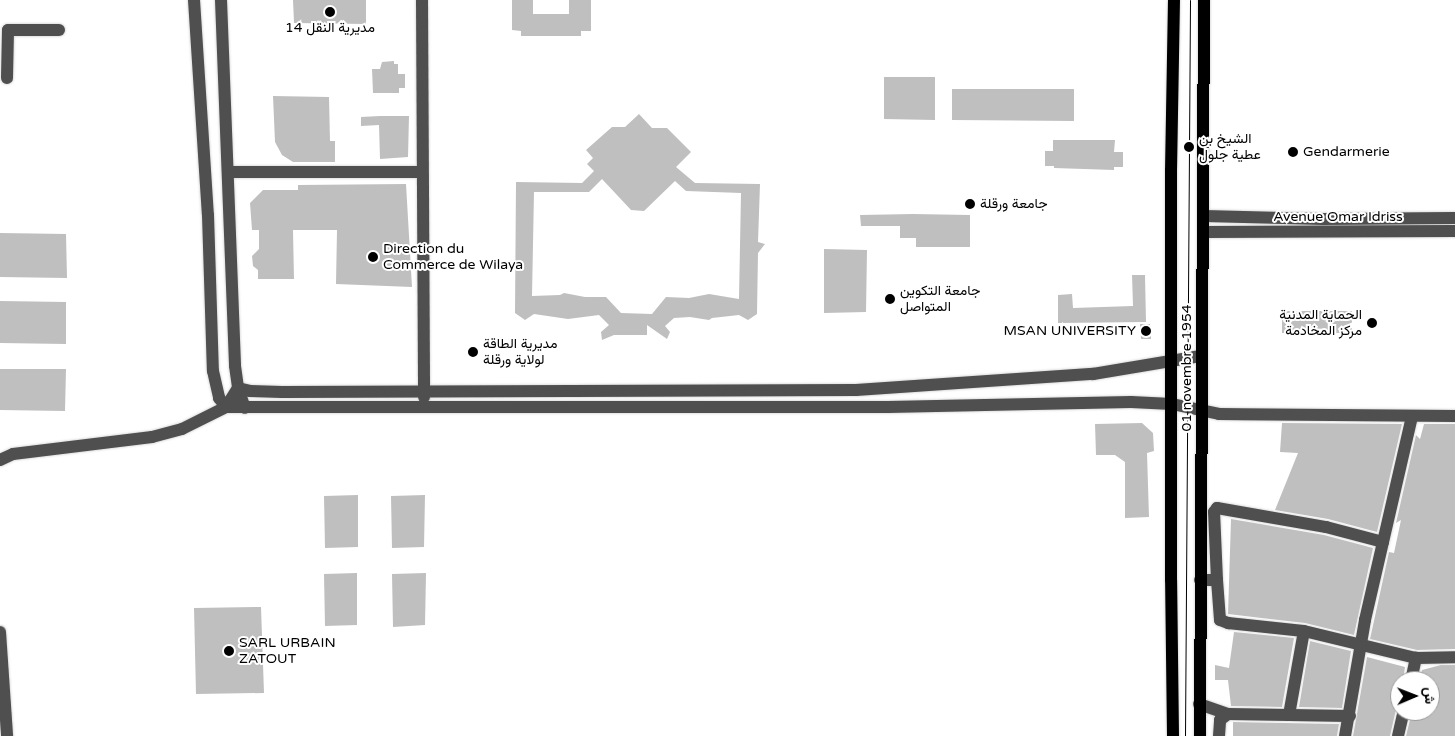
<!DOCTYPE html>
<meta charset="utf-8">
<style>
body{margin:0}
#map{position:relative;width:1455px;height:736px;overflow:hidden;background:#fff;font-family:"Varela Round",Vazirmatn,sans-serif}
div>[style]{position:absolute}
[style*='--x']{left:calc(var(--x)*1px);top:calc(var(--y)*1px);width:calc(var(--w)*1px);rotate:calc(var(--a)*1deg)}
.building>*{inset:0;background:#bfbfbf}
.roads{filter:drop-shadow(0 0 1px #dbdbdb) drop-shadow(0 0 1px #dbdbdb)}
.minor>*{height:12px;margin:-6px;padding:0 6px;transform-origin:6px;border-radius:6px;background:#4f4f4f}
.major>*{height:12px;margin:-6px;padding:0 6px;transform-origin:6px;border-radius:6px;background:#000}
.tram>*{height:1px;margin:-0.5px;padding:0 0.5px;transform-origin:0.5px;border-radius:0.5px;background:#000}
.dots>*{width:14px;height:14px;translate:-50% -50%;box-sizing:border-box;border:2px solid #fff;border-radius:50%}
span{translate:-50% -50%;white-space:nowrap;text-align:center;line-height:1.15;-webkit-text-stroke:4px #fff;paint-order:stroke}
.poi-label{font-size:14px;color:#000}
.left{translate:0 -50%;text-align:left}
.right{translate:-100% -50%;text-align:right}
.street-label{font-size:14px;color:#000}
.north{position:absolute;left:1390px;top:671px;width:50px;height:50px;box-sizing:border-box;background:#fff;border:1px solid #999;border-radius:50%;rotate:89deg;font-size:14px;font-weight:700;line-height:20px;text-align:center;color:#000}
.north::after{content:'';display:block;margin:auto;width:18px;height:22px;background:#000;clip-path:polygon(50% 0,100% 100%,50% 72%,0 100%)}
</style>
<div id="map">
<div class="building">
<div style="clip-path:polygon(293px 0,366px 0,366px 24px,294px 23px)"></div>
<div style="clip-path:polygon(512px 0,533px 0,533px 14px,569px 14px,569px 0,591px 0,591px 31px,581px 31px,581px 36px,521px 36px,521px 31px,512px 30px)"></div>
<div style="clip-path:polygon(394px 61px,394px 64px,398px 64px,398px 74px,405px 74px,405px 88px,399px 88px,399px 93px,373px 93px,372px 69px,380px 69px,382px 62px)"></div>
<div style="clip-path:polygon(884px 77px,935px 77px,935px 120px,884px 119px)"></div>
<div style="clip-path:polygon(952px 89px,1074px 89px,1074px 121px,952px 120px)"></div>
<div style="clip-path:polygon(273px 96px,329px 97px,330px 141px,335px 141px,335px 162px,293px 162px,282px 155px,275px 142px)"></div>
<div style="clip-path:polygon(evenodd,639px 114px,652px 128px,667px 128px,691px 152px,676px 167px,695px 183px,760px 184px,758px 242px,765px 244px,758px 253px,757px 314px,748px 320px,739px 315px,712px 318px,709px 320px,690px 317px,674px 318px,665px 326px,670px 332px,667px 339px,647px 325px,647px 335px,614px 335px,602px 340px,601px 332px,609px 325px,599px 315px,568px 319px,534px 314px,525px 320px,515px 313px,516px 182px,582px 183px,594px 171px,587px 164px,593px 158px,586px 150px,612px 127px,625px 127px,639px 114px,602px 179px,631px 210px,644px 211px,675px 181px,686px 191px,741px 193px,739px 299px,709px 294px,689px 298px,666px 297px,652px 314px,621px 313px,606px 297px,585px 297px,564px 293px,560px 295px,532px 296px,534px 192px,589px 192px,602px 179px)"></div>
<div style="clip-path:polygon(380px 116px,409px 116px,408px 157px,380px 159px,379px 125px,361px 126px,361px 117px)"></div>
<div style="clip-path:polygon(1053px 140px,1115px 140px,1114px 152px,1123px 152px,1123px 167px,1114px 167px,1114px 170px,1054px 168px,1054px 166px,1045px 166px,1045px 151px,1053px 151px)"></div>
<div style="clip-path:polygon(406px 184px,412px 287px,336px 284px,337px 230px,293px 230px,294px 279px,258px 279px,258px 270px,253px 266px,252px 256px,259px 249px,259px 230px,252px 230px,250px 203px,263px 190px,298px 190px,298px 185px)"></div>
<div style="clip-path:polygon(913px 214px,970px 215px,970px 247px,916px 247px,916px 238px,900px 238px,900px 226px,861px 226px,860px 215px)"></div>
<div style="clip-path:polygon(0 233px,66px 234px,67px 278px,0 277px)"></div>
<div style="clip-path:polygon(824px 249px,867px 250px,866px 312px,824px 313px)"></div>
<div style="clip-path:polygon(1132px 275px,1145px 275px,1146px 322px,1058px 323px,1058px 295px,1072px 294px,1073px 308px,1133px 306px)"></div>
<div style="clip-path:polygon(0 301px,66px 302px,66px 344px,0 343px)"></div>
<div style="clip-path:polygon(1282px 311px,1352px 311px,1352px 333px,1282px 333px)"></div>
<div style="clip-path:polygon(1140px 324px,1150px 324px,1151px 339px,1141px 339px)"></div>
<div style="clip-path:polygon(0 369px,66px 369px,65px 411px,0 410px)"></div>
<div style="clip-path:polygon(1142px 423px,1153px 433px,1154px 451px,1147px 453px,1149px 517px,1125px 518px,1125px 462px,1115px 455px,1096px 455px,1095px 424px)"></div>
<div style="clip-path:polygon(1282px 423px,1402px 424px,1377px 532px,1328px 519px,1275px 510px,1298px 453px,1280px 452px)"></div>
<div style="clip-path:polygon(1424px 424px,1455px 424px,1455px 649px,1417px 650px,1370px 639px,1389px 552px,1394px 553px,1401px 520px,1396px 523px,1416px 435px,1420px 439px)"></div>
<div style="clip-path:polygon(358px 495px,358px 547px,325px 548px,324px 496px)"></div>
<div style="clip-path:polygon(425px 495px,424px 547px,392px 548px,391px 496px)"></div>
<div style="clip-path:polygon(1231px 519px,1324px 535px,1373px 548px,1354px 635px,1305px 623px,1228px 614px)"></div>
<div style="clip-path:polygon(357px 573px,357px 625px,325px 626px,324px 574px)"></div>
<div style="clip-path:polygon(426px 573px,425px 625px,393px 627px,392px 574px)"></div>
<div style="clip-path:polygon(261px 607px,264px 693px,196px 694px,194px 608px)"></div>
<div style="clip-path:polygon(1234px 632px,1294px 638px,1282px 707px,1231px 706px,1228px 680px,1215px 680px,1215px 665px,1229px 668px)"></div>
<div style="clip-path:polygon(1310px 641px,1351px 651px,1342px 708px,1299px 707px)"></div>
<div style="clip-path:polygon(1367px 657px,1405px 667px,1403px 681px,1400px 681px,1400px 692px,1390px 736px,1353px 736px)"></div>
<div style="clip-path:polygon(1441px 665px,1455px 665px,1455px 736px,1406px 736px,1412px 711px,1430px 711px,1430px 681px,1419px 681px,1422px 670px)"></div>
<div style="clip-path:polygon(1233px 722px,1339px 724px,1337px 736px,1233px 736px)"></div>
</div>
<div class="roads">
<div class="minor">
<div style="--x:194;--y:0;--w:215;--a:86.3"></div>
<div style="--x:208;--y:215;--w:156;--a:88.2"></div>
<div style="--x:213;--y:371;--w:28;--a:77"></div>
<div style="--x:219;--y:398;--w:11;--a:52"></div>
<div style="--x:226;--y:407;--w:662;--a:0"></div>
<div style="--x:888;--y:407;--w:243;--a:-1.2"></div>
<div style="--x:1131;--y:402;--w:41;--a:2.8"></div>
<div style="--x:1172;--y:404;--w:48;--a:12"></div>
<div style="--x:1219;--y:414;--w:236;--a:0.5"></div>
<div style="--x:221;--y:0;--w:366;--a:87.8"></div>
<div style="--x:235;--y:366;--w:22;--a:82"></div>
<div style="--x:238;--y:388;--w:21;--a:71"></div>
<div style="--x:422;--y:0;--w:397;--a:89.7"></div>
<div style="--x:7;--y:78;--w:48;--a:-88.8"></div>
<div style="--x:8;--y:30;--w:51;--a:0"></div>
<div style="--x:229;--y:172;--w:193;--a:0"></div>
<div style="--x:1204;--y:216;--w:119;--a:1.4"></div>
<div style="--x:1323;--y:219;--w:132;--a:-0.4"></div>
<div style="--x:1203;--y:232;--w:252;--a:-0.2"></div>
<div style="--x:238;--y:388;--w:12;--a:14"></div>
<div style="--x:250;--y:391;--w:32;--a:2"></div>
<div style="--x:282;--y:392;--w:574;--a:-0.2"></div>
<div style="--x:856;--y:390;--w:238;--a:-3.9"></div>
<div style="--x:1093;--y:374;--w:109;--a:-9.5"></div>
<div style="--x:0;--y:460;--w:14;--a:-25"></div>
<div style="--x:13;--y:454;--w:140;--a:-7"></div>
<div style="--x:152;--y:437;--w:31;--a:-15"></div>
<div style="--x:182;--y:429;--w:49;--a:-26.6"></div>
<div style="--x:226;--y:407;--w:22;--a:-58"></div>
<div style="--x:1200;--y:580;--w:17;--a:0"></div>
<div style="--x:1217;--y:580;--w:68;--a:-92.5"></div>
<div style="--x:1214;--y:512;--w:5;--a:-53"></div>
<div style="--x:1217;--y:508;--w:111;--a:9.9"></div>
<div style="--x:1326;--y:527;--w:59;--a:14.7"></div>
<div style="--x:1217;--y:580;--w:40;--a:85.7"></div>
<div style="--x:1220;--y:620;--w:9;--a:21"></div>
<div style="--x:1228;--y:623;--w:76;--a:6"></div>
<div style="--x:1304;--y:631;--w:115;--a:13.6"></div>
<div style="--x:1416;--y:658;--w:39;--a:-1"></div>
<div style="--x:0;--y:632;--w:104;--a:86.1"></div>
<div style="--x:1411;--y:681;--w:24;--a:-78"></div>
<div style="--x:1199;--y:704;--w:31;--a:19"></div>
<div style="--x:1289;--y:715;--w:85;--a:-79.9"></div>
<div style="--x:1219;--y:736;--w:16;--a:-86"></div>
<div style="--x:1220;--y:720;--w:10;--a:-37"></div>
<div style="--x:1228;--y:714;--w:122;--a:0.9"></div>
<div style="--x:1345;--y:736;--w:118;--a:-80.2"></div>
<div style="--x:1365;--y:620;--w:209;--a:-77"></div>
<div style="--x:1398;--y:736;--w:26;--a:-77"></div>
</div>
<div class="major">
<div style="--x:1173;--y:736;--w:156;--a:-90.7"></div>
<div style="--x:1171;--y:580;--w:409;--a:-90"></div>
<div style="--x:1171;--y:171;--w:171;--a:-89"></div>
<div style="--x:1200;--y:736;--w:736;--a:-89.69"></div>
</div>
</div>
<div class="tram">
<div style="--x:1185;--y:736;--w:736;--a:-89.61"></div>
</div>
<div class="dots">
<div style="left:330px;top:12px;background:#000"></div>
<div style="left:1189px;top:147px;background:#000"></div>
<div style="left:1293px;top:152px;background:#000"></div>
<div style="left:970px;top:204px;background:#000"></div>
<div style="left:373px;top:257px;background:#000"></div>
<div style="left:890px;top:299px;background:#000"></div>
<div style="left:1372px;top:323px;background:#000"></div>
<div style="left:1146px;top:331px;background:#000"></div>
<div style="left:473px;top:352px;background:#000"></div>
<div style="left:229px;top:651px;background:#000"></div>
</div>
<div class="poi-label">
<span style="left:330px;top:28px">مديرية النقل 14</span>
<span class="left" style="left:1199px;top:147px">الشيخ بن<br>عطية جلول</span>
<span class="left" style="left:1303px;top:152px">Gendarmerie</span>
<span class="left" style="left:980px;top:204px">جامعة ورقلة</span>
<span class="left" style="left:383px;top:257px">Direction du<br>Commerce de Wilaya</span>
<span class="left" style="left:900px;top:299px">جامعة التكوين<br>المتواصل</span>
<span class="right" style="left:1362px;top:323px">الحماية المدنية<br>مركز المخادمة</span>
<span class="right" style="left:1136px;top:331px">MSAN UNIVERSITY</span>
<span class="left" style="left:483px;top:352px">مديرية الطاقة<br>لولاية ورقلة</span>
<span class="left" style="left:239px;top:651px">SARL URBAIN<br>ZATOUT</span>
</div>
<div class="street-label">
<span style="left:1338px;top:217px">Avenue Omar Idriss</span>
<span style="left:1187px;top:368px;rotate:-90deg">01 novembre 1954</span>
</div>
<div class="north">ش</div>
</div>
